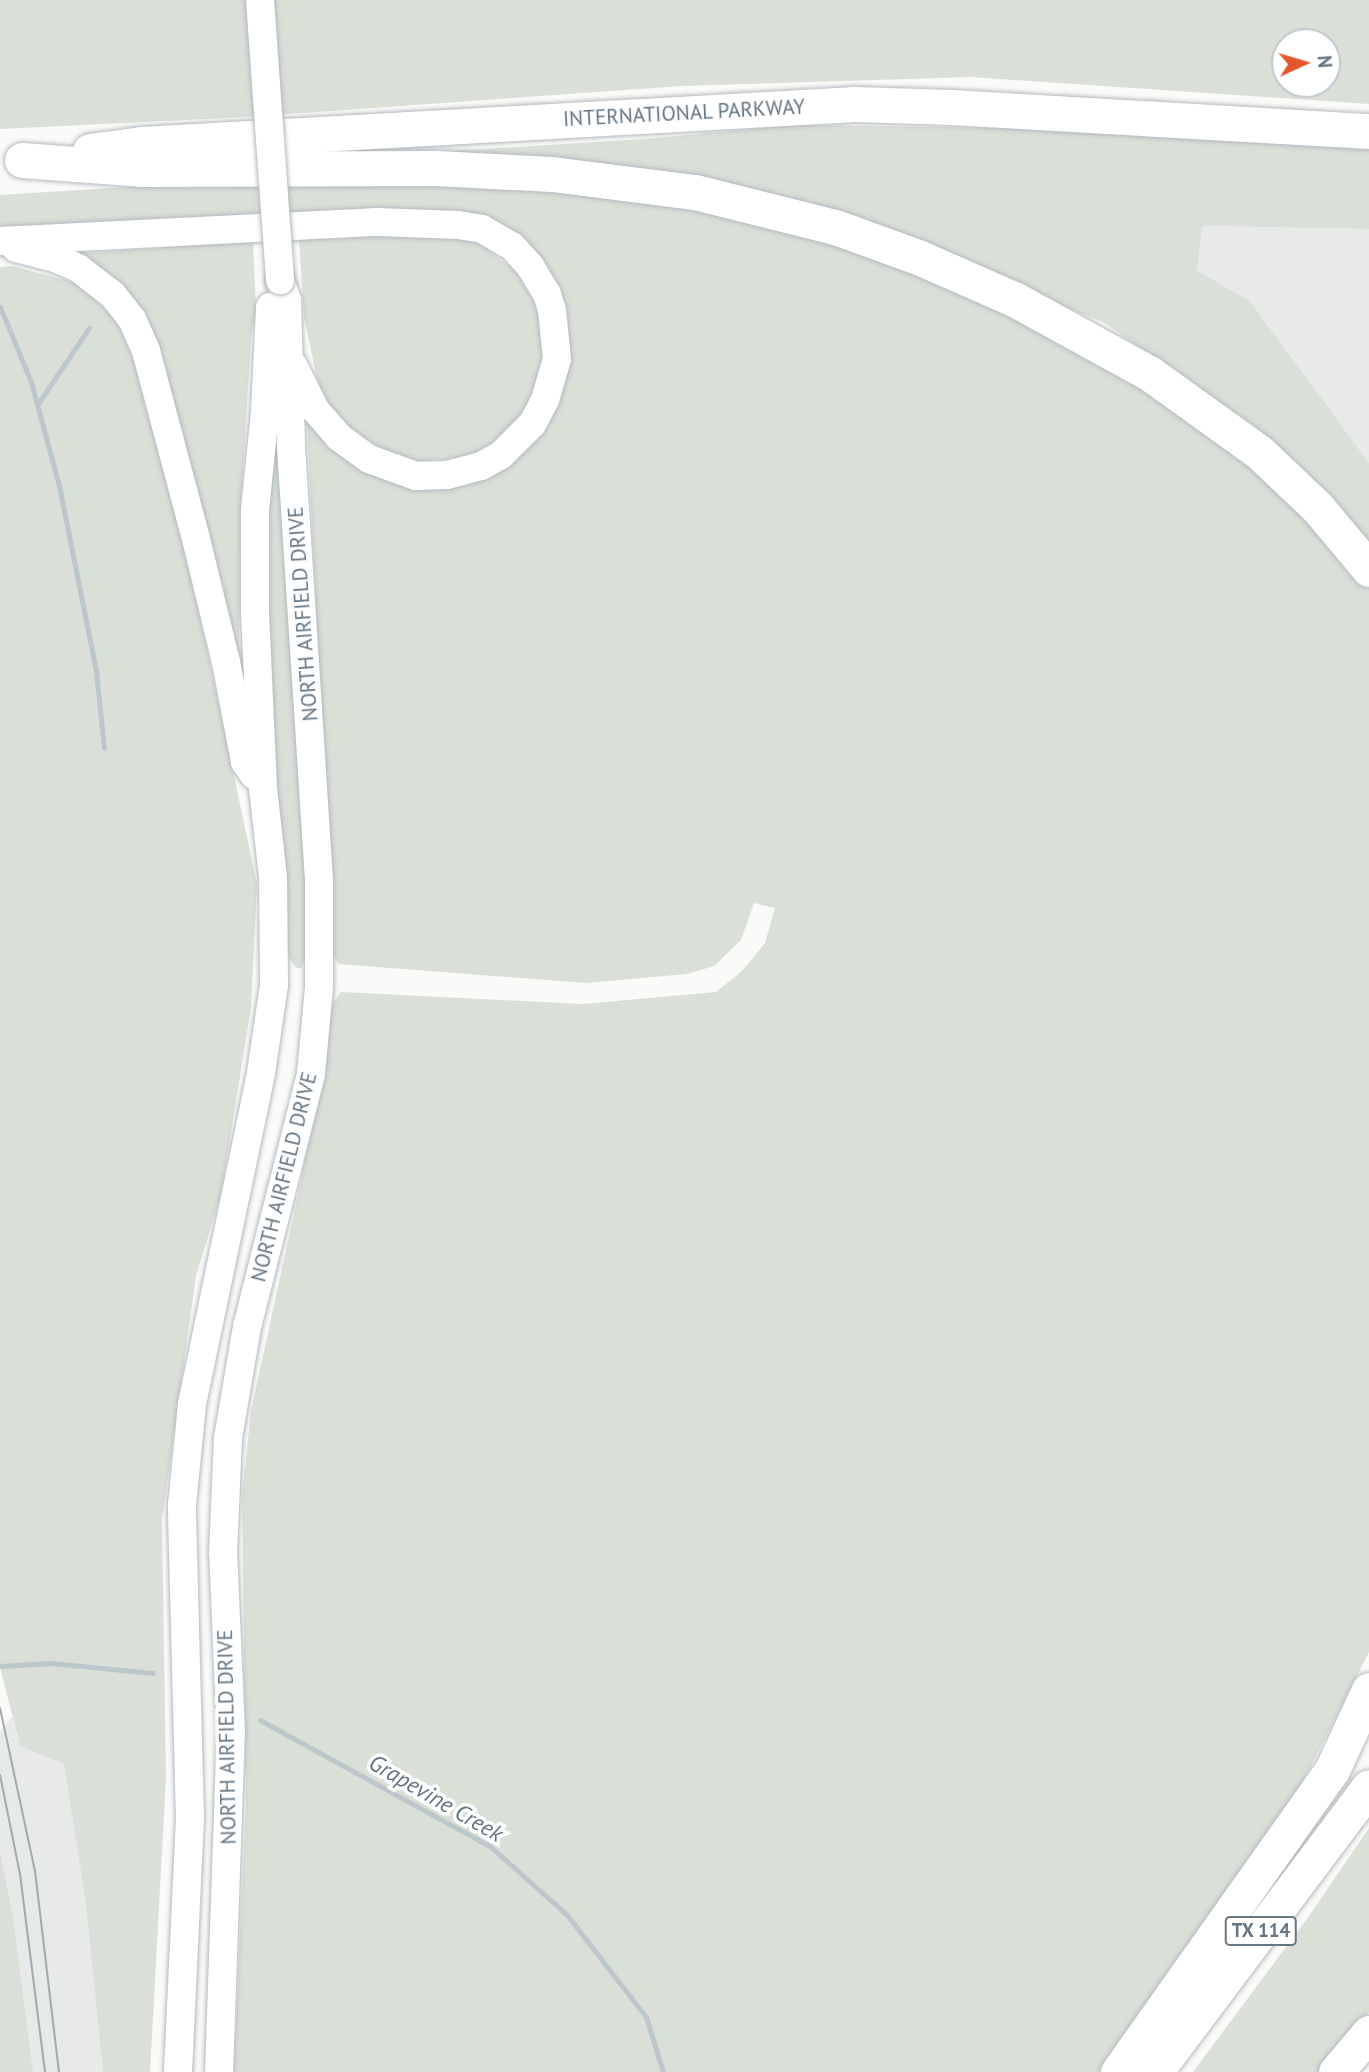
<!DOCTYPE html>
<style>
body{margin:0}
#map{position:relative;width:1369px;height:2072px;overflow:hidden;background:#fafaf8;font-family:"PT Sans",sans-serif}
div>[style]{position:absolute}
[style*='--x']{left:calc(var(--x)*1px);top:calc(var(--y)*1px);width:calc(var(--w)*1px);rotate:calc(var(--a)*1deg)}
.built>*{inset:0;background:#e8e9e9}
.green>*{inset:0;background:#dadfd7}
.stream>*{height:5px;margin:-2.5px;padding:0 2.5px;transform-origin:2.5px;border-radius:2.5px;background:#bbc7cb}
.roads{filter:drop-shadow(0 0 2px #b3babf) drop-shadow(0 0 2px #b3babf)}
.secondary>*{height:28px;margin:-14px;padding:0 14px;transform-origin:14px;border-radius:14px;background:#fff}
.highway>*{height:35px;margin:-17.5px;padding:0 17.5px;transform-origin:17.5px;border-radius:17.5px;background:#fff}
.tram>*{height:2px;margin:-1px;padding:0 1px;transform-origin:1px;border-radius:1px;background:#a2aab0}
.bridges{filter:drop-shadow(0 0 2px #b3babf) drop-shadow(0 0 2px #b3babf)}
.secondary-bridge>*{height:28px;margin:-14px;padding:0 14px;transform-origin:14px;border-radius:14px;background:#fff}
span{translate:-50% -50%;white-space:nowrap;text-align:center;line-height:1.15;-webkit-text-stroke:7px #fff;paint-order:stroke}
.shield-label span{padding:2px 5px;background:#fff;border:2px solid;border-radius:5px;-webkit-text-stroke-width:0}
.shield-label{font-size:19px;color:#657683;font-weight:700}
.street-label{font-size:21px;color:#657683}
.water-label{font-size:23px;color:#60757c;font-style:italic}
.north{position:absolute;left:1271px;top:28px;width:70px;height:70px;box-sizing:border-box;background:#fff;border:2px solid #c1c8cd;border-radius:50%;rotate:86deg;font-size:19px;font-weight:700;line-height:28px;text-align:center;color:#657683}
.north::after{content:'';display:block;margin:auto;width:24px;height:32px;background:#e4572e;clip-path:polygon(50% 0,100% 100%,50% 72%,0 100%)}
</style>
<div id="map">
<div class="built">
<div style="clip-path:polygon(1201px 226px,1369px 229px,1369px 463px,1250px 301px,1197px 272px)"></div>
<div style="clip-path:polygon(12px 1717px,20px 1746px,64px 1763px,86px 1905px,103px 2072px,17px 2072px,0 1975px,0 1731px)"></div>
</div>
<div class="green">
<div style="clip-path:polygon(evenodd,0 0,1369px 0,1369px 104px,971px 77px,681px 86px,246px 117px,0 129px,0 0,1285px 42px,1327px 42px,1327px 84px,1285px 84px,1285px 42px)"></div>
<div style="clip-path:polygon(792px 125px,1020px 128px,1369px 148px,1369px 229px,1202px 226px,1197px 271px,1250px 301px,1369px 463px,1369px 553px,1260px 430px,1103px 322px,920px 249px,433px 152px,644px 139px)"></div>
<div style="clip-path:polygon(158px 185px,523px 187px,711px 210px,881px 257px,1040px 329px,1203px 420px,1355px 565px,1369px 588px,1369px 1652px,1297px 1793px,1147px 2012px,1100px 2072px,234px 2072px,246px 1803px,242px 1495px,251px 1411px,301px 1181px,330px 1006px,341px 992px,583px 1004px,716px 992px,741px 972px,765px 943px,775px 908px,754px 903px,741px 940px,714px 966px,687px 974px,586px 983px,338px 964px,333px 955px,307px 421px,316px 418px,374px 469px,511px 455px,565px 331px,506px 234px,0 228px,0 195px)"></div>
<div style="clip-path:polygon(432px 232px,459px 235px,481px 244px,519px 274px,537px 301px,545px 362px,529px 406px,501px 438px,465px 458px,415px 461px,382px 453px,365px 444px,331px 412px,318px 383px,304px 317px,299px 238px)"></div>
<div style="clip-path:polygon(253px 241px,256px 312px,251px 338px,240px 520px,239px 658px,145px 318px,131px 295px,73px 254px)"></div>
<div style="clip-path:polygon(12px 266px,76px 283px,116px 320px,145px 387px,182px 532px,257px 884px,251px 1008px,221px 1194px,196px 1276px,162px 1520px,166px 1778px,150px 2072px,103px 2072px,86px 1905px,64px 1764px,20px 1746px,0 1667px,0 267px)"></div>
<div style="clip-path:polygon(274px 435px,282px 436px,311px 894px,305px 959px,301px 968px,297px 968px,290px 960px,284px 938px,264px 553px)"></div>
<div style="clip-path:polygon(1369px 1828px,1369px 2012px,1321px 2072px,1193px 2072px,1309px 1916px)"></div>
<div style="clip-path:polygon(0 1852px,13px 1917px,33px 2072px,0 2072px)"></div>
</div>
<div class="stream">
<div style="--x:0;--y:307;--w:81;--a:67.5"></div>
<div style="--x:31;--y:382;--w:108;--a:74.9"></div>
<div style="--x:59;--y:486;--w:189;--a:78.7"></div>
<div style="--x:96;--y:671;--w:77;--a:84.1"></div>
<div style="--x:37;--y:405;--w:93;--a:-56"></div>
<div style="--x:0;--y:1666;--w:51;--a:-3.4"></div>
<div style="--x:51;--y:1663;--w:102;--a:5.6"></div>
<div style="--x:260;--y:1720;--w:264;--a:28.8"></div>
<div style="--x:491;--y:1847;--w:102;--a:41.8"></div>
<div style="--x:567;--y:1915;--w:129;--a:52.2"></div>
<div style="--x:646;--y:2017;--w:58;--a:72.8"></div>
</div>
<div class="roads">
<div class="secondary">
<div style="--x:0;--y:241;--w:378;--a:-2.9"></div>
<div style="--x:378;--y:222;--w:80;--a:2.1"></div>
<div style="--x:458;--y:225;--w:24;--a:9"></div>
<div style="--x:482;--y:229;--w:34;--a:30"></div>
<div style="--x:512;--y:246;--w:27;--a:48"></div>
<div style="--x:530;--y:266;--w:33;--a:59"></div>
<div style="--x:547;--y:294;--w:17;--a:73"></div>
<div style="--x:552;--y:310;--w:49;--a:84.2"></div>
<div style="--x:557;--y:359;--w:43;--a:106.3"></div>
<div style="--x:545;--y:400;--w:27;--a:118"></div>
<div style="--x:532;--y:424;--w:44;--a:135"></div>
<div style="--x:501;--y:455;--w:23;--a:151"></div>
<div style="--x:481;--y:466;--w:35;--a:165"></div>
<div style="--x:447;--y:475;--w:31;--a:178"></div>
<div style="--x:416;--y:476;--w:50;--a:-160.1"></div>
<div style="--x:369;--y:459;--w:37;--a:-144"></div>
<div style="--x:339;--y:437;--w:37;--a:-131"></div>
<div style="--x:315;--y:409;--w:49;--a:-116.6"></div>
<div style="--x:16;--y:248;--w:40;--a:14.4"></div>
<div style="--x:55;--y:258;--w:25;--a:23"></div>
<div style="--x:78;--y:268;--w:44;--a:37.6"></div>
<div style="--x:113;--y:295;--w:31;--a:52"></div>
<div style="--x:132;--y:319;--w:35;--a:66"></div>
<div style="--x:146;--y:351;--w:195;--a:75.1"></div>
<div style="--x:196;--y:539;--w:127;--a:76.3"></div>
<div style="--x:226;--y:662;--w:102;--a:79.2"></div>
<div style="--x:245;--y:762;--w:16;--a:55"></div>
<div style="--x:178;--y:2072;--w:254;--a:-87.3"></div>
<div style="--x:190;--y:1818;--w:313;--a:-91.5"></div>
<div style="--x:182;--y:1505;--w:101;--a:-84.3"></div>
<div style="--x:192;--y:1404;--w:338;--a:-78.2"></div>
<div style="--x:261;--y:1073;--w:89;--a:-81.6"></div>
<div style="--x:274;--y:985;--w:108;--a:-90.5"></div>
<div style="--x:273;--y:877;--w:90;--a:-96.4"></div>
<div style="--x:263;--y:788;--w:177;--a:-92.6"></div>
<div style="--x:255;--y:611;--w:101;--a:-90"></div>
<div style="--x:255;--y:510;--w:100;--a:-84.2"></div>
<div style="--x:265;--y:411;--w:104;--a:-87.2"></div>
<div style="--x:219;--y:2072;--w:339;--a:-88"></div>
<div style="--x:231;--y:1733;--w:180;--a:-92.5"></div>
<div style="--x:223;--y:1553;--w:115;--a:-87.5"></div>
<div style="--x:228;--y:1438;--w:113;--a:-80.3"></div>
<div style="--x:247;--y:1327;--w:261;--a:-75.8"></div>
<div style="--x:311;--y:1074;--w:87;--a:-84.7"></div>
<div style="--x:319;--y:987;--w:107;--a:-90"></div>
<div style="--x:319;--y:880;--w:439;--a:-93.7"></div>
<div style="--x:291;--y:442;--w:142;--a:-91.6"></div>
<div style="--x:287;--y:300;--w:21;--a:-109"></div>
</div>
<div class="highway">
<div style="--x:90;--y:151;--w:52;--a:-7.7"></div>
<div style="--x:142;--y:144;--w:714;--a:-3.21"></div>
<div style="--x:855;--y:104;--w:96;--a:1.8"></div>
<div style="--x:951;--y:107;--w:419;--a:3.3"></div>
<div style="--x:22;--y:160;--w:119;--a:4.3"></div>
<div style="--x:141;--y:169;--w:295;--a:-0.2"></div>
<div style="--x:436;--y:168;--w:116;--a:3"></div>
<div style="--x:552;--y:174;--w:144;--a:7.2"></div>
<div style="--x:695;--y:192;--w:147;--a:14.1"></div>
<div style="--x:838;--y:228;--w:85;--a:19.9"></div>
<div style="--x:918;--y:257;--w:107;--a:23.7"></div>
<div style="--x:1016;--y:300;--w:152;--a:28.8"></div>
<div style="--x:1149;--y:373;--w:135;--a:35.7"></div>
<div style="--x:1259;--y:452;--w:80;--a:43.5"></div>
<div style="--x:1317;--y:507;--w:81;--a:50"></div>
<div style="--x:1118;--y:2072;--w:370;--a:-54.7"></div>
<div style="--x:1332;--y:1770;--w:88;--a:-65.2"></div>
<div style="--x:1155;--y:2072;--w:356;--a:-53.1"></div>
<div style="--x:1336;--y:2072;--w:51;--a:-49.8"></div>
</div>
</div>
<div class="tram">
<div style="--x:0;--y:1708;--w:167;--a:77.9"></div>
<div style="--x:35;--y:1871;--w:202;--a:83.2"></div>
<div style="--x:0;--y:1775;--w:101;--a:78.6"></div>
<div style="--x:20;--y:1874;--w:200;--a:82.8"></div>
</div>
<div class="bridges">
<div class="secondary-bridge">
<div style="--x:260;--y:0;--w:281;--a:85.9"></div>
</div>
</div>
<div class="shield-label">
<span style="left:1261px;top:1931px">TX 114</span>
</div>
<div class="street-label">
<span style="left:684px;top:113px;rotate:-3deg">INTERNATIONAL PARKWAY</span>
<span style="left:303px;top:614px;rotate:-94deg">NORTH AIRFIELD DRIVE</span>
<span style="left:284px;top:1177px;rotate:-76deg">NORTH AIRFIELD DRIVE</span>
<span style="left:227px;top:1737px;rotate:-91deg">NORTH AIRFIELD DRIVE</span>
</div>
<div class="water-label">
<span style="left:436px;top:1798px;rotate:30deg">Grapevine Creek</span>
</div>
<div class="north">N</div>
</div>
